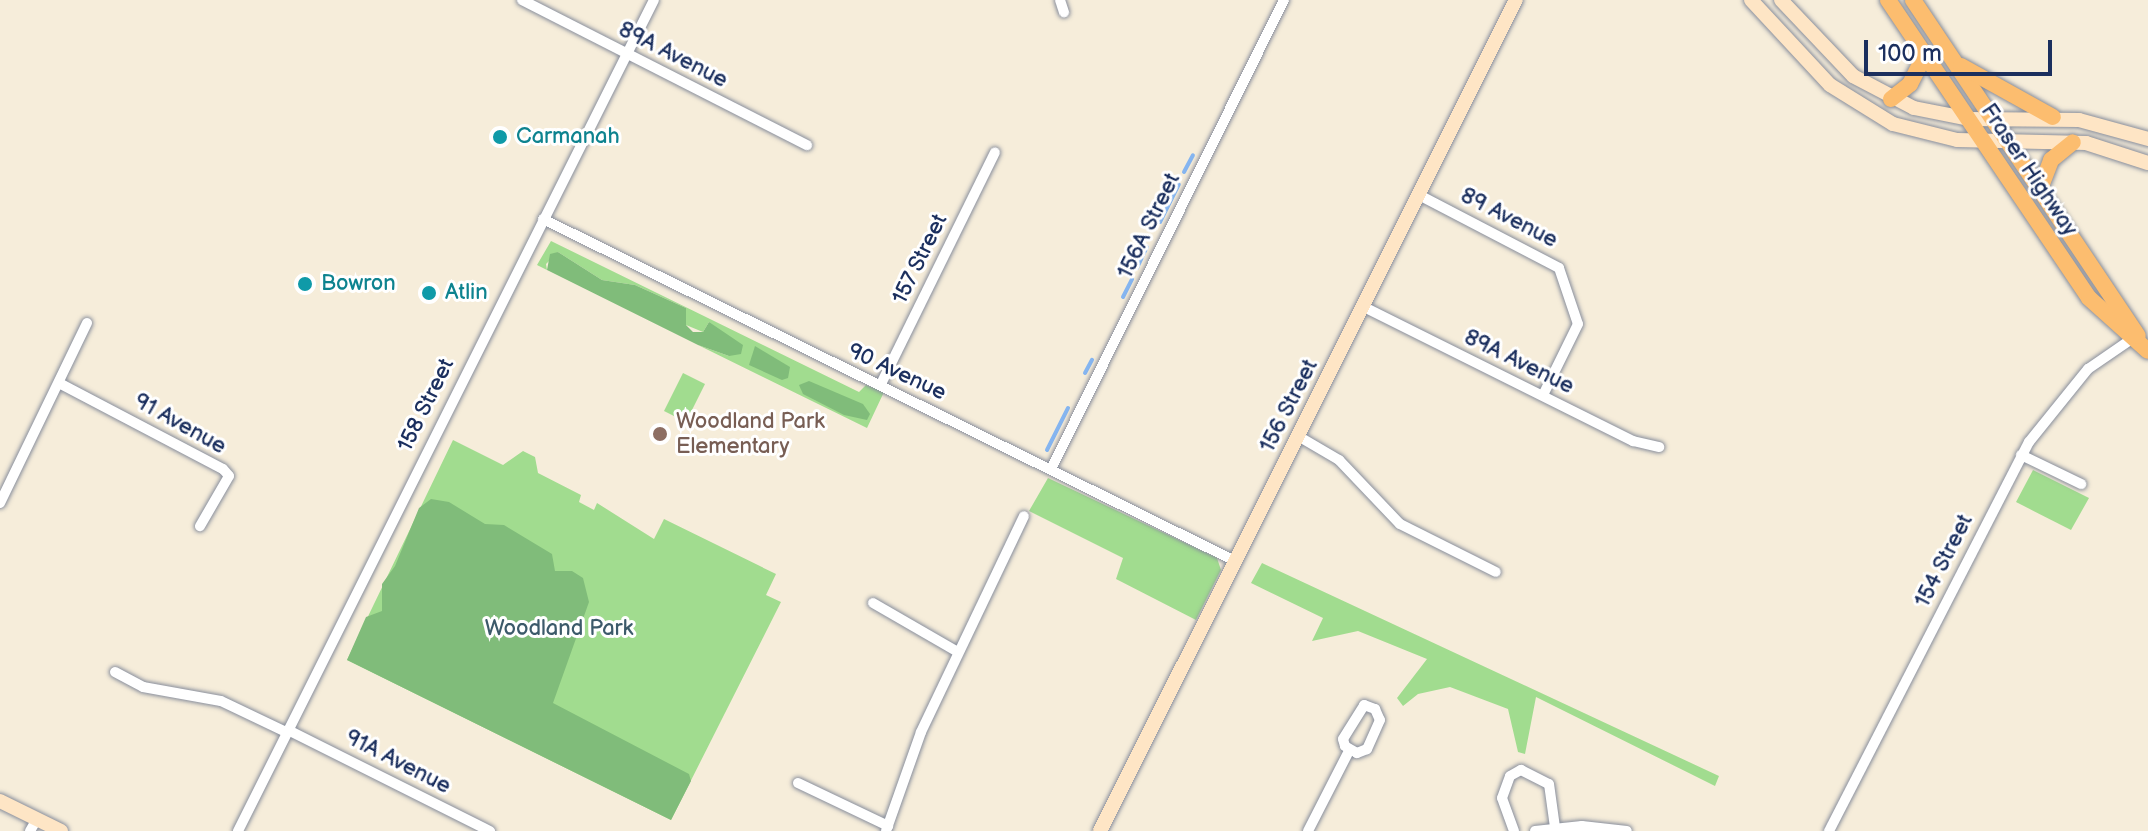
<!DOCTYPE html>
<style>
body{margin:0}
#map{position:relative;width:2148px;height:831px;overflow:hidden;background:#f6edda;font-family:"Balsamiq Sans",sans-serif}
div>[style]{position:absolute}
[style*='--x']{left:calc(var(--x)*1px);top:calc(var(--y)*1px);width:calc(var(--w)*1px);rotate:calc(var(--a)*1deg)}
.green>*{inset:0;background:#a1dc8f}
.forest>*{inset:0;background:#80bc7a}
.stream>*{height:4px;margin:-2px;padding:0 2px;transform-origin:2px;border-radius:2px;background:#85b5f0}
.roads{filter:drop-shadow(0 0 2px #888e9c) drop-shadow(0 0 2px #888e9c)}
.street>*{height:10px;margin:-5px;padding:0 5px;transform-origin:5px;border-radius:5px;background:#fff}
.secondary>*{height:14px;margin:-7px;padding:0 7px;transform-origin:7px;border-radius:7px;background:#fee5c5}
.primary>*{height:16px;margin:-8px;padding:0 8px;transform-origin:8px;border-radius:8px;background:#fcbd6f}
.dots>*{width:22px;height:22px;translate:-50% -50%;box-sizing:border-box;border:4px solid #fff;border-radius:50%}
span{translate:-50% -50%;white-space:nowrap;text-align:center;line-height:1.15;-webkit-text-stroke:6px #fff;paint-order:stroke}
.street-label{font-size:22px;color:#1b2f5e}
.culture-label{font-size:22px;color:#0d838f}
.left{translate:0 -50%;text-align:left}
.education-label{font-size:22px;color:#785e54}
.park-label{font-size:22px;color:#3c5a6a}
.scale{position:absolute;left:1864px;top:40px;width:188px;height:36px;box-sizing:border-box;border:4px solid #1b2f5e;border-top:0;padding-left:10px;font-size:24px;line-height:28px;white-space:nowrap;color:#1b2f5e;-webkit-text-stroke:6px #fff;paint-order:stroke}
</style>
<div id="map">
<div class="green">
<div style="clip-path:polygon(551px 241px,859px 392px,866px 385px,884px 392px,867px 428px,698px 345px,729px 356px,709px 322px,703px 332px,686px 325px,686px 308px,635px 285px,602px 280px,558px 252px,546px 264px,547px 270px,537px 265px)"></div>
<div style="clip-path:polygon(683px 373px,705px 384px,686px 422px,664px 411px)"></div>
<div style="clip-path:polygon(453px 440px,503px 465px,523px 451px,535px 457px,538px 473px,581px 495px,579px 502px,594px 510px,597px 503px,654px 539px,664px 519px,776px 574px,766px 595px,781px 602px,671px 820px,347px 660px)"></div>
<div style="clip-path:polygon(2033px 470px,2089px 498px,2071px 530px,2016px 502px)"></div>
<div style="clip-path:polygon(1048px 478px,1217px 558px,1221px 570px,1196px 620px,1116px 579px,1123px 558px,1029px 511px)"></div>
<div style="clip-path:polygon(1262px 563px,1719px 776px,1715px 786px,1536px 697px,1525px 754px,1518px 752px,1508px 709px,1450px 687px,1418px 694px,1403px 706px,1397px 698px,1427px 659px,1358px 631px,1312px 641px,1323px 618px,1251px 583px)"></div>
</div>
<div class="forest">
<div style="clip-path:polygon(558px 252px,602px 280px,635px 285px,686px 308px,686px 325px,693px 332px,703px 332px,709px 322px,743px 345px,741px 354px,729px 356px,698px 345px,547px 270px,550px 254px)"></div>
<div style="clip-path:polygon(755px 346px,790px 367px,788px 378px,782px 380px,749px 365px)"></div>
<div style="clip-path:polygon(809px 381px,863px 404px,870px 414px,867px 420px,844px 415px,803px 394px,799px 385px)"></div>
<div style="clip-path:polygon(431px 499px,449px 502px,485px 524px,504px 525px,552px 554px,555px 571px,572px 571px,583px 578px,589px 602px,553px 703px,689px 774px,691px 781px,671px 820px,347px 660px,366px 617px,382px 611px,382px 584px,395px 566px,419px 508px)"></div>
</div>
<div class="stream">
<div style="--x:1184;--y:172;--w:19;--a:-62"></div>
<div style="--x:1160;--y:222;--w:42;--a:-63.4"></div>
<div style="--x:1137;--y:268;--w:23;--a:-65"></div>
<div style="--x:1123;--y:297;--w:20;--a:-63"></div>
<div style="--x:1085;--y:373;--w:15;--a:-62"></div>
<div style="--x:1047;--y:450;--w:47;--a:-63.4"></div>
</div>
<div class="roads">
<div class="street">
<div style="--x:522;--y:0;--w:320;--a:27"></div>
<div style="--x:1060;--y:0;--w:13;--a:72"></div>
<div style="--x:1419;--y:195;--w:158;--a:27.5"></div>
<div style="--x:1559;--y:268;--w:59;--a:71.3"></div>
<div style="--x:1578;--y:324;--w:79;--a:116.2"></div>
<div style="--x:543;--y:219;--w:772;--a:26.3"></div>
<div style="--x:1364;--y:307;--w:301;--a:26.5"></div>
<div style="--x:1633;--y:441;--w:27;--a:13"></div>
<div style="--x:59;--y:383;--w:185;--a:27.7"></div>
<div style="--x:223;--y:469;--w:9;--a:49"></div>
<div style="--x:229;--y:476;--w:58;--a:120.1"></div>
<div style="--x:881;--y:384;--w:258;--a:-63.8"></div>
<div style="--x:1298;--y:436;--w:48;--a:30.3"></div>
<div style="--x:1339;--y:460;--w:88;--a:46.4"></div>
<div style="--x:1400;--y:524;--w:107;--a:26.6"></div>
<div style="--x:2021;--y:455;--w:67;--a:25.8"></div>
<div style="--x:1051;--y:469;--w:524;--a:-63.58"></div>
<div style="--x:0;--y:503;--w:200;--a:-64.2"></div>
<div style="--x:873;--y:603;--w:98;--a:30"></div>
<div style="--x:115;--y:672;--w:32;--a:28"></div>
<div style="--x:143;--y:687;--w:79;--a:10.2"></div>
<div style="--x:221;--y:701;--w:72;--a:25.5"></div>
<div style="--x:1364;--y:705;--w:12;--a:20"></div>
<div style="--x:1375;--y:709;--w:12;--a:66"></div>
<div style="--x:1380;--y:720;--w:32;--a:114"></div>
<div style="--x:1367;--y:749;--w:11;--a:158"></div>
<div style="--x:1357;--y:753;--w:14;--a:-150"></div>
<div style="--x:1345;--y:746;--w:7;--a:-106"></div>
<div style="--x:1343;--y:739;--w:40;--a:-58"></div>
<div style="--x:288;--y:730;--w:226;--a:26.6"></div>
<div style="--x:798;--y:783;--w:100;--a:25.5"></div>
<div style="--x:30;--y:831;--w:14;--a:-60"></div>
<div style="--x:238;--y:831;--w:929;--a:-63.41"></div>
<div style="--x:886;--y:831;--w:105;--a:-70.5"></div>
<div style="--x:921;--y:732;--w:239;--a:-64.5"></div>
<div style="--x:1308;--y:831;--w:90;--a:-62.9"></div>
<div style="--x:1514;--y:831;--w:35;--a:-110"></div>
<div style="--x:1502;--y:798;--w:23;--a:-70"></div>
<div style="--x:1510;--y:776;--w:13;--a:-29"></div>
<div style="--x:1521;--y:770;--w:31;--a:27"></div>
<div style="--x:1549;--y:784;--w:43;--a:82.1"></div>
<div style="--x:1535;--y:831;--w:47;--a:-6.1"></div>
<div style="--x:1582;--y:826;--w:45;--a:6.3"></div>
<div style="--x:1829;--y:831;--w:437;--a:-62.8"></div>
<div style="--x:2029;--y:442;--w:94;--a:-51.1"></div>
<div style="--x:2088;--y:369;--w:55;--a:-34.6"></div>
</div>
<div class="secondary">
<div style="--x:1751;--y:0;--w:116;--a:47.1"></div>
<div style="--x:1830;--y:85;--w:74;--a:31.8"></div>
<div style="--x:1893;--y:124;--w:66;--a:14"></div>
<div style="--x:1957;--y:140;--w:129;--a:1.3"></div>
<div style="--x:2086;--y:143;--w:65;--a:17.9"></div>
<div style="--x:1781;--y:0;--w:105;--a:46.5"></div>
<div style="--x:1853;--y:76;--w:69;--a:27.7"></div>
<div style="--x:1914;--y:108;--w:56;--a:11.3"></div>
<div style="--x:1969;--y:119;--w:110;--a:0.5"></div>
<div style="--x:2079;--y:120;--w:72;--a:15.4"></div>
<div style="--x:0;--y:801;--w:68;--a:26.2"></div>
<div style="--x:1100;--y:831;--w:929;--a:-63.41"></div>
</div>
<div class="primary">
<div style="--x:1888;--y:0;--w:359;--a:56"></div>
<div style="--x:2089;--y:298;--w:79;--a:41.9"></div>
<div style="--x:1913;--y:0;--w:404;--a:56.2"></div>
<div style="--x:1961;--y:66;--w:105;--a:29"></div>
<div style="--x:1891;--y:99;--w:24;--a:-38"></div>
<div style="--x:1910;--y:84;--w:33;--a:-63"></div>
<div style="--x:2040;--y:189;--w:31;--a:-69"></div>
<div style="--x:2051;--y:160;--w:28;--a:-39"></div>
</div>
</div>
<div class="dots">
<div style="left:500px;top:137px;background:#0f9aa8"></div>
<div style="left:305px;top:284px;background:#0f9aa8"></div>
<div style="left:429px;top:293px;background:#0f9aa8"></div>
<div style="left:660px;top:434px;background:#8d6e63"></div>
</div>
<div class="street-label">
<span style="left:673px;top:55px;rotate:27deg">89A Avenue</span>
<span style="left:2029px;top:170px;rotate:56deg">Fraser Highway</span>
<span style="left:1509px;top:218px;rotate:27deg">89 Avenue</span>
<span style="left:1149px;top:226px;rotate:-64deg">156A Street</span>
<span style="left:920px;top:259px;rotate:-64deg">157 Street</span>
<span style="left:1519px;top:362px;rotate:26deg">89A Avenue</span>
<span style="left:897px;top:372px;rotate:25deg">90 Avenue</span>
<span style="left:426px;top:405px;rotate:-64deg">158 Street</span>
<span style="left:1289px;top:406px;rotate:-63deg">156 Street</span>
<span style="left:180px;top:424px;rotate:29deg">91 Avenue</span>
<span style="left:1944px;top:561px;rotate:-63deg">154 Street</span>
<span style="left:398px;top:762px;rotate:27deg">91A Avenue</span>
</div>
<div class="culture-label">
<span class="left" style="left:516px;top:137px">Carmanah</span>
<span class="left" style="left:321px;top:284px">Bowron</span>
<span class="left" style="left:445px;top:293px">Atlin</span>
</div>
<div class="education-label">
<span class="left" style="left:676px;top:434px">Woodland Park<br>Elementary</span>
</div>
<div class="park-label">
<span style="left:559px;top:629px">Woodland Park</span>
</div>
<div class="scale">100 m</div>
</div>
